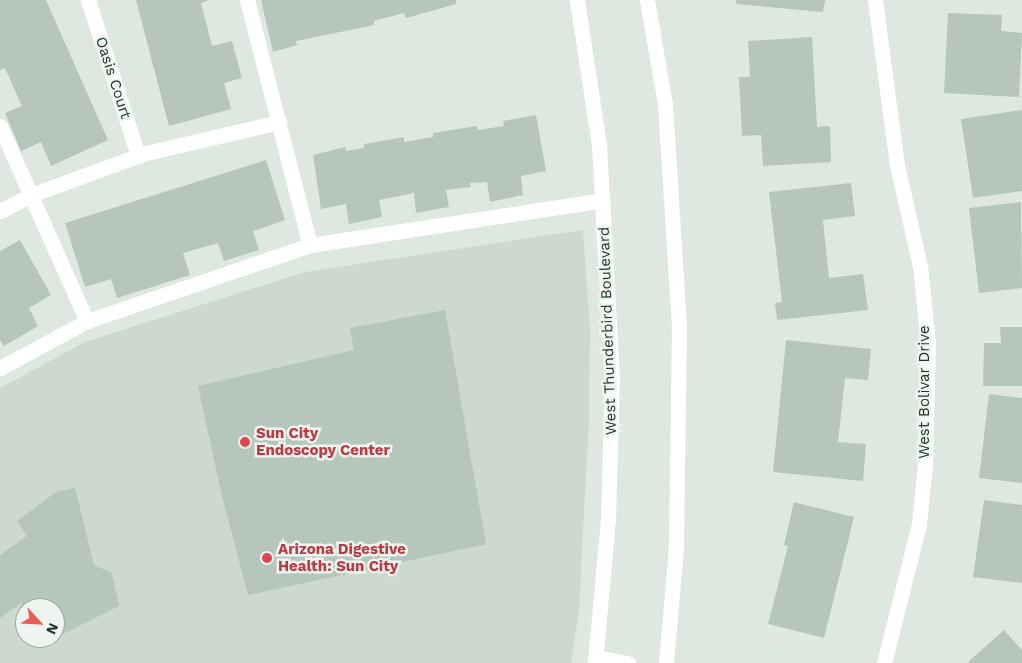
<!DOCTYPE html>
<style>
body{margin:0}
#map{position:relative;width:1022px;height:663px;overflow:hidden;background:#dee8e1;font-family:"Work Sans",sans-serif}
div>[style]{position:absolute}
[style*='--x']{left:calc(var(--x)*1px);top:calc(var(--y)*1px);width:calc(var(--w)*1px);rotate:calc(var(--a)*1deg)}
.built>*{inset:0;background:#ccd8d0}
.building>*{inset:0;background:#b6c6bc}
.minor>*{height:15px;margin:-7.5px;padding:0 7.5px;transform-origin:7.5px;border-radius:7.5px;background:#fff}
.dots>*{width:14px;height:14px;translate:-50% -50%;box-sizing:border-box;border:2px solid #eef5f0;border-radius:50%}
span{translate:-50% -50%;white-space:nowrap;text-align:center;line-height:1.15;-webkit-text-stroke:5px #eef5f0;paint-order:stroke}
.street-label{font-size:15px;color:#20372b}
.health-label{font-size:15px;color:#be3a42;font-weight:700}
.left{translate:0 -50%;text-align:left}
.north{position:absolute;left:15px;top:598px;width:50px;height:50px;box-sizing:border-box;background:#eef5f0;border:1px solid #9ca9a1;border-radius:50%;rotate:115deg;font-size:14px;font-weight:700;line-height:20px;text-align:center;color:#20372b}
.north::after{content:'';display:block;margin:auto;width:18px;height:22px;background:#e85c5c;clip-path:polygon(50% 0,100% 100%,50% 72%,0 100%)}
</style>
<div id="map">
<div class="built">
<div style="clip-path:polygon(evenodd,583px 230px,590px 331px,589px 418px,579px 611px,571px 663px,0 663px,0 388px,85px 342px,305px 272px,583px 230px,25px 608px,55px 608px,55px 638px,25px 638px,25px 608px)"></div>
</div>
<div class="building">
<div style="clip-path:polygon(0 0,46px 0,108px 140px,51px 166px,41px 142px,21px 151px,5px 113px,22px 106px,5px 68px,0 70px)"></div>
<div style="clip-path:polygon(136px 0,209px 0,201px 3px,212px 46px,232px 41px,242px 78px,224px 83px,231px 109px,169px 126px)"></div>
<div style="clip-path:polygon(261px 0,456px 0,456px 4px,406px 18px,404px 13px,374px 21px,374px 25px,296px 41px,297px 45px,273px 52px)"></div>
<div style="clip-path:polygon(736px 0,825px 0,823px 12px,736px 4px)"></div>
<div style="clip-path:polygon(948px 13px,1002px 15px,1001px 31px,1022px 33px,1019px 97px,944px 93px)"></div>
<div style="clip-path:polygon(812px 37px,817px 127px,830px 126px,831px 162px,763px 166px,761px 135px,742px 136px,739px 77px,750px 77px,748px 41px)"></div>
<div style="clip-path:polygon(1022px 110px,1022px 191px,973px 198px,961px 119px)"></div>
<div style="clip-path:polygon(536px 115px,546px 171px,521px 176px,523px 195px,490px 202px,487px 182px,470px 183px,471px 187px,446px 190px,449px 207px,416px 213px,414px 193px,379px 200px,382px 217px,349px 224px,346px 204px,321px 209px,313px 155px,345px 147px,346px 151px,364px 148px,364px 144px,404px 137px,404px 142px,433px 137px,433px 133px,477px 126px,478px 130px,504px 126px,503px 121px)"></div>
<div style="clip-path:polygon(266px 160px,285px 220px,253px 231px,259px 250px,224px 261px,218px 243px,183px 253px,190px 275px,117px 298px,111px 279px,85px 287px,65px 223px)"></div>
<div style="clip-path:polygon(851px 183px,855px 216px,823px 220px,829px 278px,863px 274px,868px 310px,777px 320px,775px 303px,782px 302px,769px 192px)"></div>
<div style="clip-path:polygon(1021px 202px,1022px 288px,979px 293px,969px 208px)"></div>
<div style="clip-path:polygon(20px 240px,51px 295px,29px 308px,38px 326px,4px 346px,0 340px,0 251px)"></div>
<div style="clip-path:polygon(445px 310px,486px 544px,248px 595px,221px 492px,198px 386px,354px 350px,350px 328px)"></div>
<div style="clip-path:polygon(1000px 327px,1022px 327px,1022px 386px,983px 386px,984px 343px,1001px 343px)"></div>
<div style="clip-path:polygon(786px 340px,871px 349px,868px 380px,845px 378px,838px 442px,866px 444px,863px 481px,773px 472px)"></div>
<div style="clip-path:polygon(989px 394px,1022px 398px,1022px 483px,979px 478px)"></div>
<div style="clip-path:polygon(75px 488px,94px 565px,112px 573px,119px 606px,55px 638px,55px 608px,25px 608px,21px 603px,0 618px,0 555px,27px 536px,17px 521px,56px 492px)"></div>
<div style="clip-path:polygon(984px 500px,1022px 505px,1022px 583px,973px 577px)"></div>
<div style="clip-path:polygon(794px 502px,854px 517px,824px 638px,768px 624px,788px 546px,784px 545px)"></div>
<div style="clip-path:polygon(1004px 630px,1022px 650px,1022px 663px,967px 663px)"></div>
</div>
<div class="minor">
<div style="--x:88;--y:0;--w:164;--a:72.2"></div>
<div style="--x:247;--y:0;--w:253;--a:75.6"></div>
<div style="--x:577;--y:0;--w:148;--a:81.4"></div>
<div style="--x:599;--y:146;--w:229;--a:86.8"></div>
<div style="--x:612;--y:375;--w:144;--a:91.6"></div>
<div style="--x:608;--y:519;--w:145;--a:95.2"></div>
<div style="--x:647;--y:0;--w:106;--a:80.2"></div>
<div style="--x:665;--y:104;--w:222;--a:86.4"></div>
<div style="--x:679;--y:326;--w:222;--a:90.8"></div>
<div style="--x:676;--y:548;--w:115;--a:95"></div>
<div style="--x:875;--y:0;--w:166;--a:82.4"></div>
<div style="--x:897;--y:165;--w:104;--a:77.2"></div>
<div style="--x:920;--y:266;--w:77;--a:84.1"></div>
<div style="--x:928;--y:343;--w:120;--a:91.4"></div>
<div style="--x:925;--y:463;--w:61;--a:95.6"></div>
<div style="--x:919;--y:524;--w:143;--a:104.1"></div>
<div style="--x:0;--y:126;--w:214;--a:66"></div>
<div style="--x:87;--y:321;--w:99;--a:151.6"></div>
<div style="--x:0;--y:211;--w:35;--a:-27"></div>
<div style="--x:31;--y:195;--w:122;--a:-20.1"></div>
<div style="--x:146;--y:153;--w:137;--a:-13.1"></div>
<div style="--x:87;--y:321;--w:236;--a:-18.8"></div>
<div style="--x:310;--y:245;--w:296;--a:-8.7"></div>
<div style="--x:596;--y:657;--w:33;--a:11"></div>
</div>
<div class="dots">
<div style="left:245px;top:442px;background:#e0444e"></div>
<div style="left:267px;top:558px;background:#e0444e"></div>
</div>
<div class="street-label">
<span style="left:113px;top:78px;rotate:72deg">Oasis Court</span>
<span style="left:608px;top:331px;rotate:-92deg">West Thunderbird Boulevard</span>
<span style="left:925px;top:392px;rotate:-90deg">West Bolivar Drive</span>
</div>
<div class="health-label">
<span class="left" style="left:256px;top:442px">Sun City<br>Endoscopy Center</span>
<span class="left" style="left:278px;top:558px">Arizona Digestive<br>Health: Sun City</span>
</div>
<div class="north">N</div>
</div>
